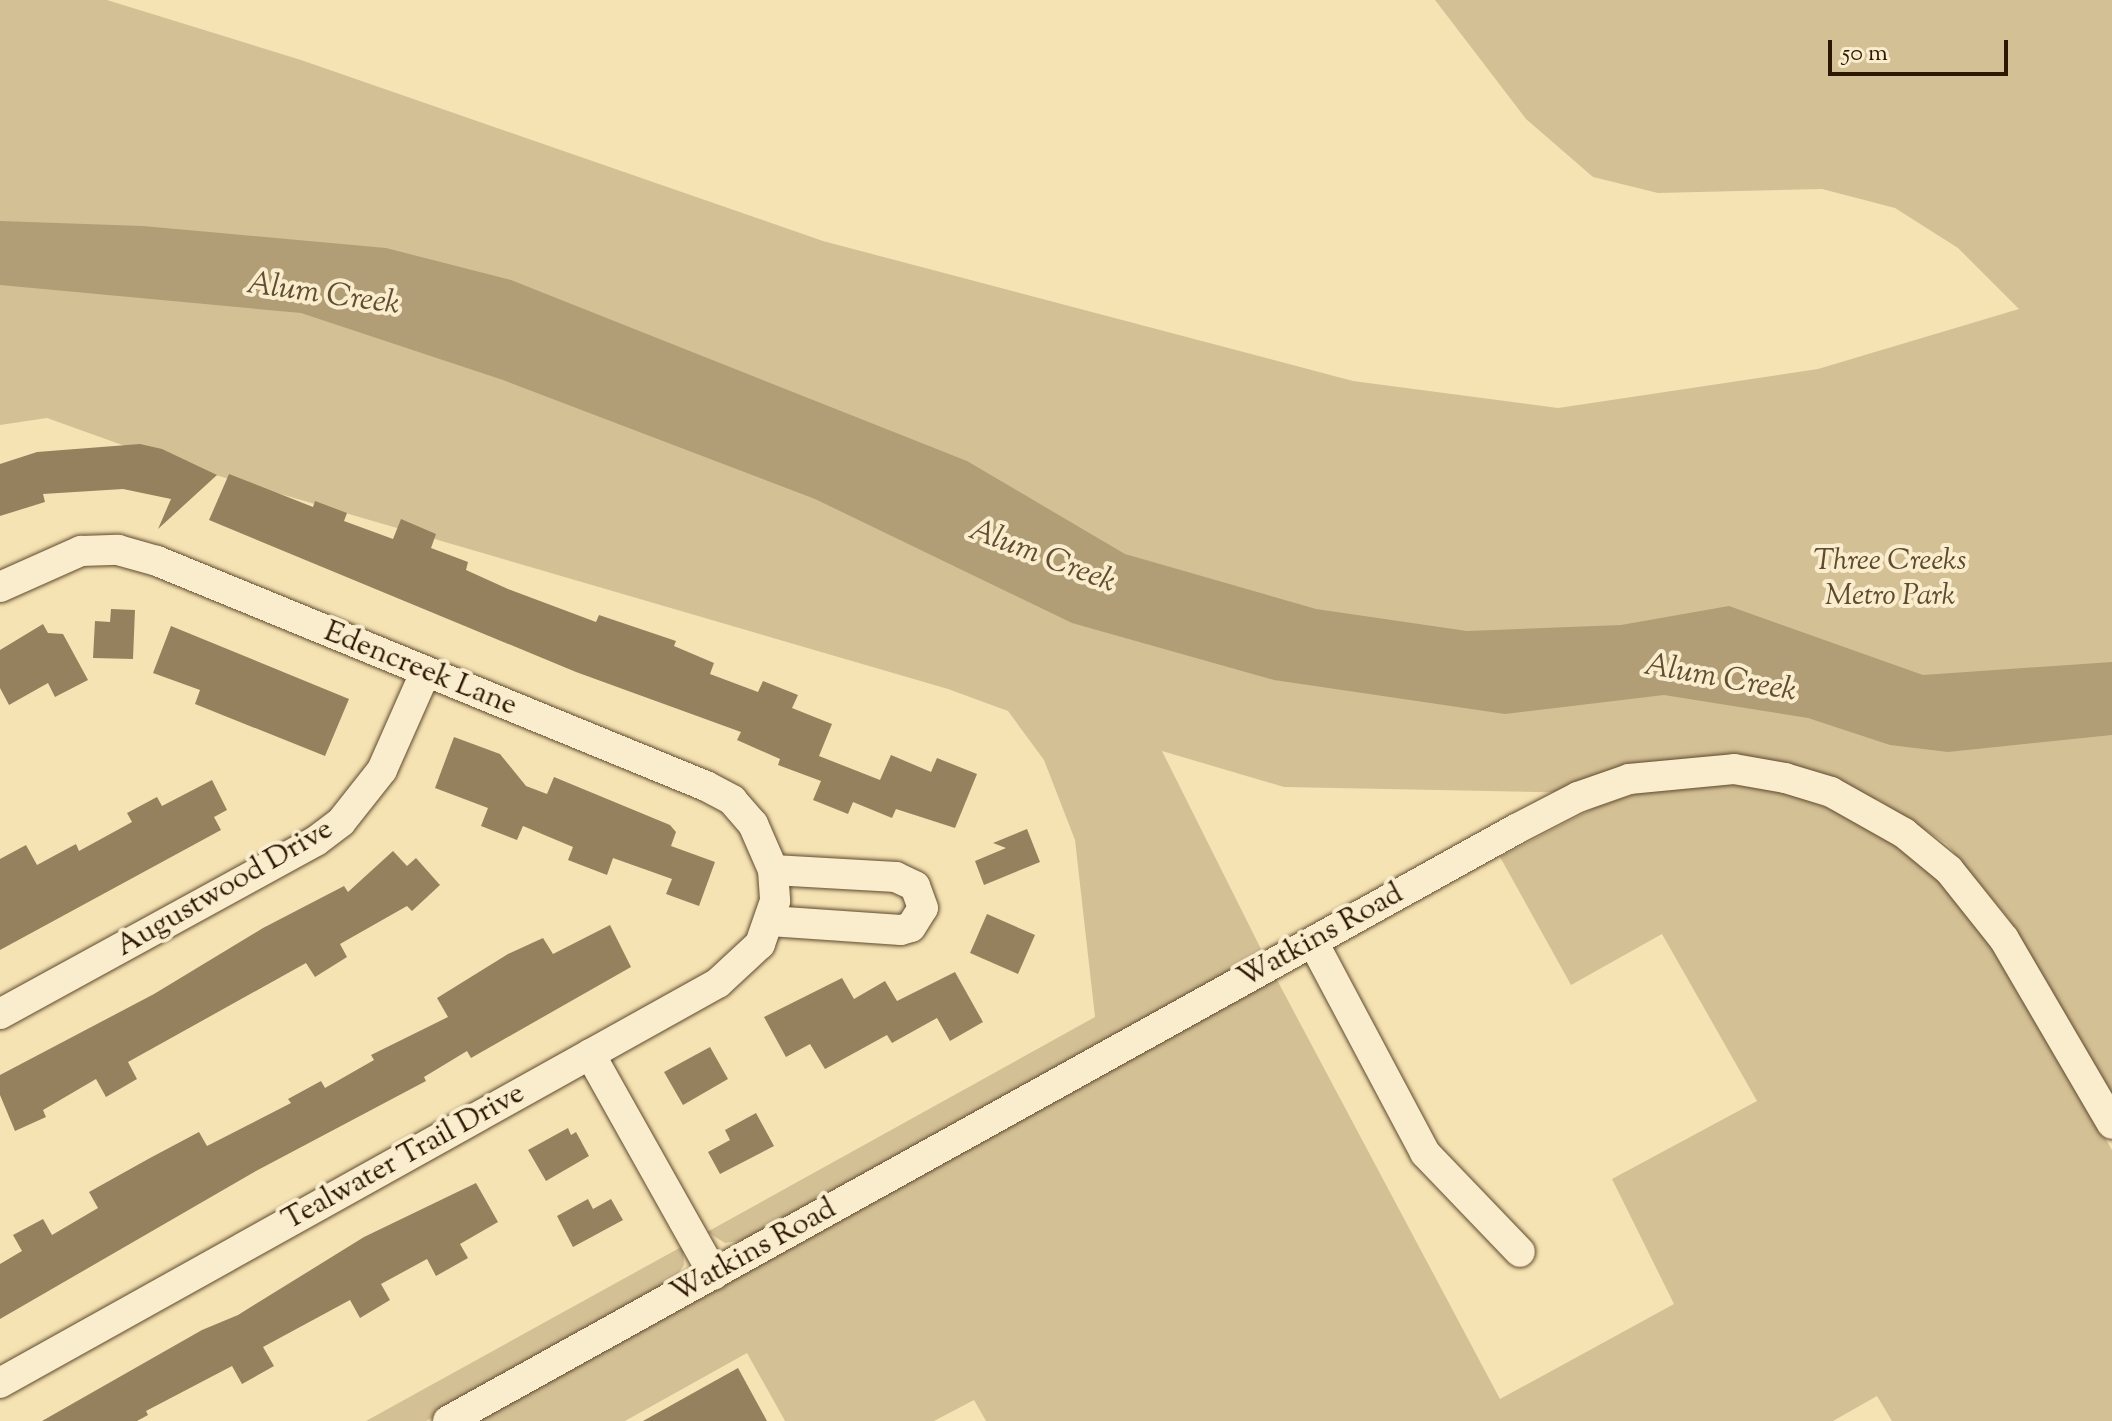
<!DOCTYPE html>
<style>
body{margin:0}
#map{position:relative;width:2112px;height:1421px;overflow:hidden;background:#f6e3b3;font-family:"Sorts Mill Goudy",serif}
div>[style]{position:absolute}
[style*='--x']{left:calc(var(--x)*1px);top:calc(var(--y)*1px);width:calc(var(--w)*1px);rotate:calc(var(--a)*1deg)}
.green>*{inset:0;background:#d4c095}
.water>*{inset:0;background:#b29e76}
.building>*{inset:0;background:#96815e}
.roads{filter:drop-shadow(0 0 2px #5f4a2e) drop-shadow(0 0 2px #5f4a2e)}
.minor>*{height:30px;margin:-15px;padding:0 15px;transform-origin:15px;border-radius:15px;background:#f9edce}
span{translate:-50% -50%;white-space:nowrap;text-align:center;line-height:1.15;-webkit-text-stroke:8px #f9edce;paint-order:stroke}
.park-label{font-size:30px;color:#5f4a2d;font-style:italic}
.street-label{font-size:30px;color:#2d1701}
.water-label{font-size:32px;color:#624d30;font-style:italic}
.scale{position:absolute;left:1828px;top:40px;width:180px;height:36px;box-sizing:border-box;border:4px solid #2d1701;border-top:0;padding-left:10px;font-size:24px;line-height:28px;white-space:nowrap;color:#2d1701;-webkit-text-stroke:6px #f9edce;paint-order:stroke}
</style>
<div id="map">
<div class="green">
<div style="clip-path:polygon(0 0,107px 0,301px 60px,823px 241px,1353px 381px,1558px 408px,1818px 369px,2019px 309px,1958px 248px,1895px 208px,1822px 189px,1658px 193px,1593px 177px,1526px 119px,1435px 0,2112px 0,2112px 1099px,2009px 919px,1947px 844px,1877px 799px,1800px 798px,1859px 819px,1934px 871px,2000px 954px,2112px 1150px,2112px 1421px,1892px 1421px,1877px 1396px,1833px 1421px,986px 1421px,974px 1400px,934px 1421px,785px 1421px,747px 1353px,625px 1421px,475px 1421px,1276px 978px,1500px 1399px,1674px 1304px,1612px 1179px,1757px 1101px,1662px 934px,1571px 985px,1500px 857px,1596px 807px,1635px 794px,1284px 787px,1162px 751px,1263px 953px,751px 1239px,725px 1243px,707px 1232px,1095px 1017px,1075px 840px,1044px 760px,1008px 711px,948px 689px,164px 460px,47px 418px,0 425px)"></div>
<div style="clip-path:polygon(683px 1246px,684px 1265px,672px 1283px,426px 1421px,366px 1421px)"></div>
</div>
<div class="water">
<div style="clip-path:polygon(0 221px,143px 226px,386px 248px,511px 280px,967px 461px,1125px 554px,1316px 609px,1467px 631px,1621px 625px,1729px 606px,1923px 675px,2112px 662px,2112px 735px,1948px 752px,1890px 745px,1808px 718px,1664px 695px,1505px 714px,1274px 680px,1072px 623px,815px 499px,503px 380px,301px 313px,0 285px)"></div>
</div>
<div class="building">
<div style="clip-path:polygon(140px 444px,162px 449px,217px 475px,158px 529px,171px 499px,123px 489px,43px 494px,45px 502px,0 516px,0 464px,37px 452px)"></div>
<div style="clip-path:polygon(229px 474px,313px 507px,315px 501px,347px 513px,344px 521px,393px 539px,401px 519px,436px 534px,431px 548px,468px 562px,466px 570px,508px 589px,596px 622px,599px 615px,676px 641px,674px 646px,714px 663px,710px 674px,758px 692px,763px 681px,798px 695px,792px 708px,832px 724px,819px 756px,880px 780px,891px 755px,931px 772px,937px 758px,977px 774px,955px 828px,896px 809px,892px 818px,853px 802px,848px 814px,813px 800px,821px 781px,778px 765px,780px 759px,737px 740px,741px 732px,576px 672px,209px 520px)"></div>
<div style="clip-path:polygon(111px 609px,135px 610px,133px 659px,93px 658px,95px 621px,110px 622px)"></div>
<div style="clip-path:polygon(43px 624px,48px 633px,63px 634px,88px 680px,55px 697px,48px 683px,9px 705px,0 688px,0 650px)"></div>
<div style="clip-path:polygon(171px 626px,349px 699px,325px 756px,195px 704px,200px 690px,153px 673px)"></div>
<div style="clip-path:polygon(454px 737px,500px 754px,526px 786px,547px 794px,554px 777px,670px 825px,676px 832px,671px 846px,715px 862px,699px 906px,666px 894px,672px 879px,613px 858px,607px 875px,568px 860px,573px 847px,523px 826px,517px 840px,481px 826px,488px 808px,435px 788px)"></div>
<div style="clip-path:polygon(212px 780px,227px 810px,214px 817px,221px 830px,0 950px,0 859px,26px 845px,37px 865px,76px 844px,79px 851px,132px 822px,127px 813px,157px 797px,162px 806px)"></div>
<div style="clip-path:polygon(1027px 829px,1040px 862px,984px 885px,975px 861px,1006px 848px,993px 843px)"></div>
<div style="clip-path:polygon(393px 851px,407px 866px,416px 858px,440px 885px,412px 911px,407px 906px,340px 944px,347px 957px,315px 977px,306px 963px,128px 1062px,137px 1079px,106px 1097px,96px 1079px,43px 1110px,46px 1117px,15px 1131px,0 1095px,0 1075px,154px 994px,263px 928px,344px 886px,348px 892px)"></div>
<div style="clip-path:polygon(987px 914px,1035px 935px,1018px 974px,970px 953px)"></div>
<div style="clip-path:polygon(610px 925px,631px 967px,471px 1058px,467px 1051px,424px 1077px,426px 1081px,256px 1171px,0 1319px,0 1264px,22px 1251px,13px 1235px,43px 1219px,52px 1235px,98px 1208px,89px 1192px,150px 1158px,199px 1132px,207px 1146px,291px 1103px,288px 1099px,321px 1081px,325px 1088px,374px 1060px,371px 1055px,448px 1017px,437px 998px,508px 954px,543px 938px,553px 954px)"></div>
<div style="clip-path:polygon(955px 972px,983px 1022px,950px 1041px,937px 1018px,892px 1043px,887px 1035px,825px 1069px,810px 1044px,786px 1057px,764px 1017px,842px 978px,854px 999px,885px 981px,897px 1001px)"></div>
<div style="clip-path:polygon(710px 1047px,728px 1079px,683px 1105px,664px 1072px)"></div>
<div style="clip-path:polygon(756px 1113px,774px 1146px,720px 1174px,708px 1152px,730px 1140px,725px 1130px)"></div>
<div style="clip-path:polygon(568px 1128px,571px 1135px,576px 1132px,589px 1156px,546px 1181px,528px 1150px)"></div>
<div style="clip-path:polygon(476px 1183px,498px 1222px,460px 1244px,468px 1258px,436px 1276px,427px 1259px,381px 1284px,390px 1300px,360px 1318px,350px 1300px,263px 1347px,274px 1366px,242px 1384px,232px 1366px,146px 1411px,148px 1415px,137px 1421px,42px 1421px,202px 1330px,238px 1315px,364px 1237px)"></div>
<div style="clip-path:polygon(588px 1199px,593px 1209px,611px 1199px,623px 1220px,573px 1247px,557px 1216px)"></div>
<div style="clip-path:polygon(738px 1368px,767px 1421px,643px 1421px)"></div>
</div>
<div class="roads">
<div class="minor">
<div style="--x:0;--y:587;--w:89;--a:-24"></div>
<div style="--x:81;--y:551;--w:37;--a:-2"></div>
<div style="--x:118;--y:550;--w:41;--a:15.8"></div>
<div style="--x:157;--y:561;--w:593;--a:22.29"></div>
<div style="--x:706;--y:786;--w:30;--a:28"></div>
<div style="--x:732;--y:800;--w:32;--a:49"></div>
<div style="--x:753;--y:824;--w:50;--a:66.5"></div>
<div style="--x:773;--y:870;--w:31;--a:86"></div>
<div style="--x:775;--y:901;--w:46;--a:109.2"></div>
<div style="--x:760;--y:944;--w:57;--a:137.1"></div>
<div style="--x:718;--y:983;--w:822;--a:150.88"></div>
<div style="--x:770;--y:921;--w:131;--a:3.9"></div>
<div style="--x:901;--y:930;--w:10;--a:-17"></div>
<div style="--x:911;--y:927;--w:22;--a:-58"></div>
<div style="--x:923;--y:908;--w:23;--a:-110"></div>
<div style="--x:915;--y:886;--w:21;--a:-155"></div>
<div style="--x:896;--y:877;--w:123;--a:-176.7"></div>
<div style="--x:1313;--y:942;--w:239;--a:62"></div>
<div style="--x:1425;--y:1153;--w:137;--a:46.2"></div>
<div style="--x:0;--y:1014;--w:360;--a:-28.7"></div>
<div style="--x:316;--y:841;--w:31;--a:-37"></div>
<div style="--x:341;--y:822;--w:66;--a:-51.7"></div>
<div style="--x:382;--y:770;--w:106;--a:-66.1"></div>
<div style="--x:590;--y:1054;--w:253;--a:60.7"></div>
<div style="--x:448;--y:1421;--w:1221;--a:-29"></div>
<div style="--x:1516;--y:829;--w:70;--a:-27.3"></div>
<div style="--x:1578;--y:797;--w:54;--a:-19.4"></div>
<div style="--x:1629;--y:779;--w:105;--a:-5.4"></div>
<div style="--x:1734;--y:769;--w:52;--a:10"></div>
<div style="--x:1785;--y:778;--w:48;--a:16.9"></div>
<div style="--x:1831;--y:792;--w:84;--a:29.3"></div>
<div style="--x:1904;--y:833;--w:58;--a:39.4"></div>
<div style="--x:1949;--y:870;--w:88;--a:51.4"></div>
<div style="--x:2004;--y:939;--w:214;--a:59.7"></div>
</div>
</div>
<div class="park-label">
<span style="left:1890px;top:579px">Three Creeks<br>Metro Park</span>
</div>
<div class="street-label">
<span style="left:420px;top:670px;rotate:22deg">Edencreek Lane</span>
<span style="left:225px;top:889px;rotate:-30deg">Augustwood Drive</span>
<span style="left:1321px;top:937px;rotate:-29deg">Watkins Road</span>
<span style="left:404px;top:1158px;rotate:-29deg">Tealwater Trail Drive</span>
<span style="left:754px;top:1252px;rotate:-29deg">Watkins Road</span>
</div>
<div class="water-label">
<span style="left:323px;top:295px;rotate:8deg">Alum Creek</span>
<span style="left:1042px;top:557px;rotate:21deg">Alum Creek</span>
<span style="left:1720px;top:679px;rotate:10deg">Alum Creek</span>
</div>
<div class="scale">50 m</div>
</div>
